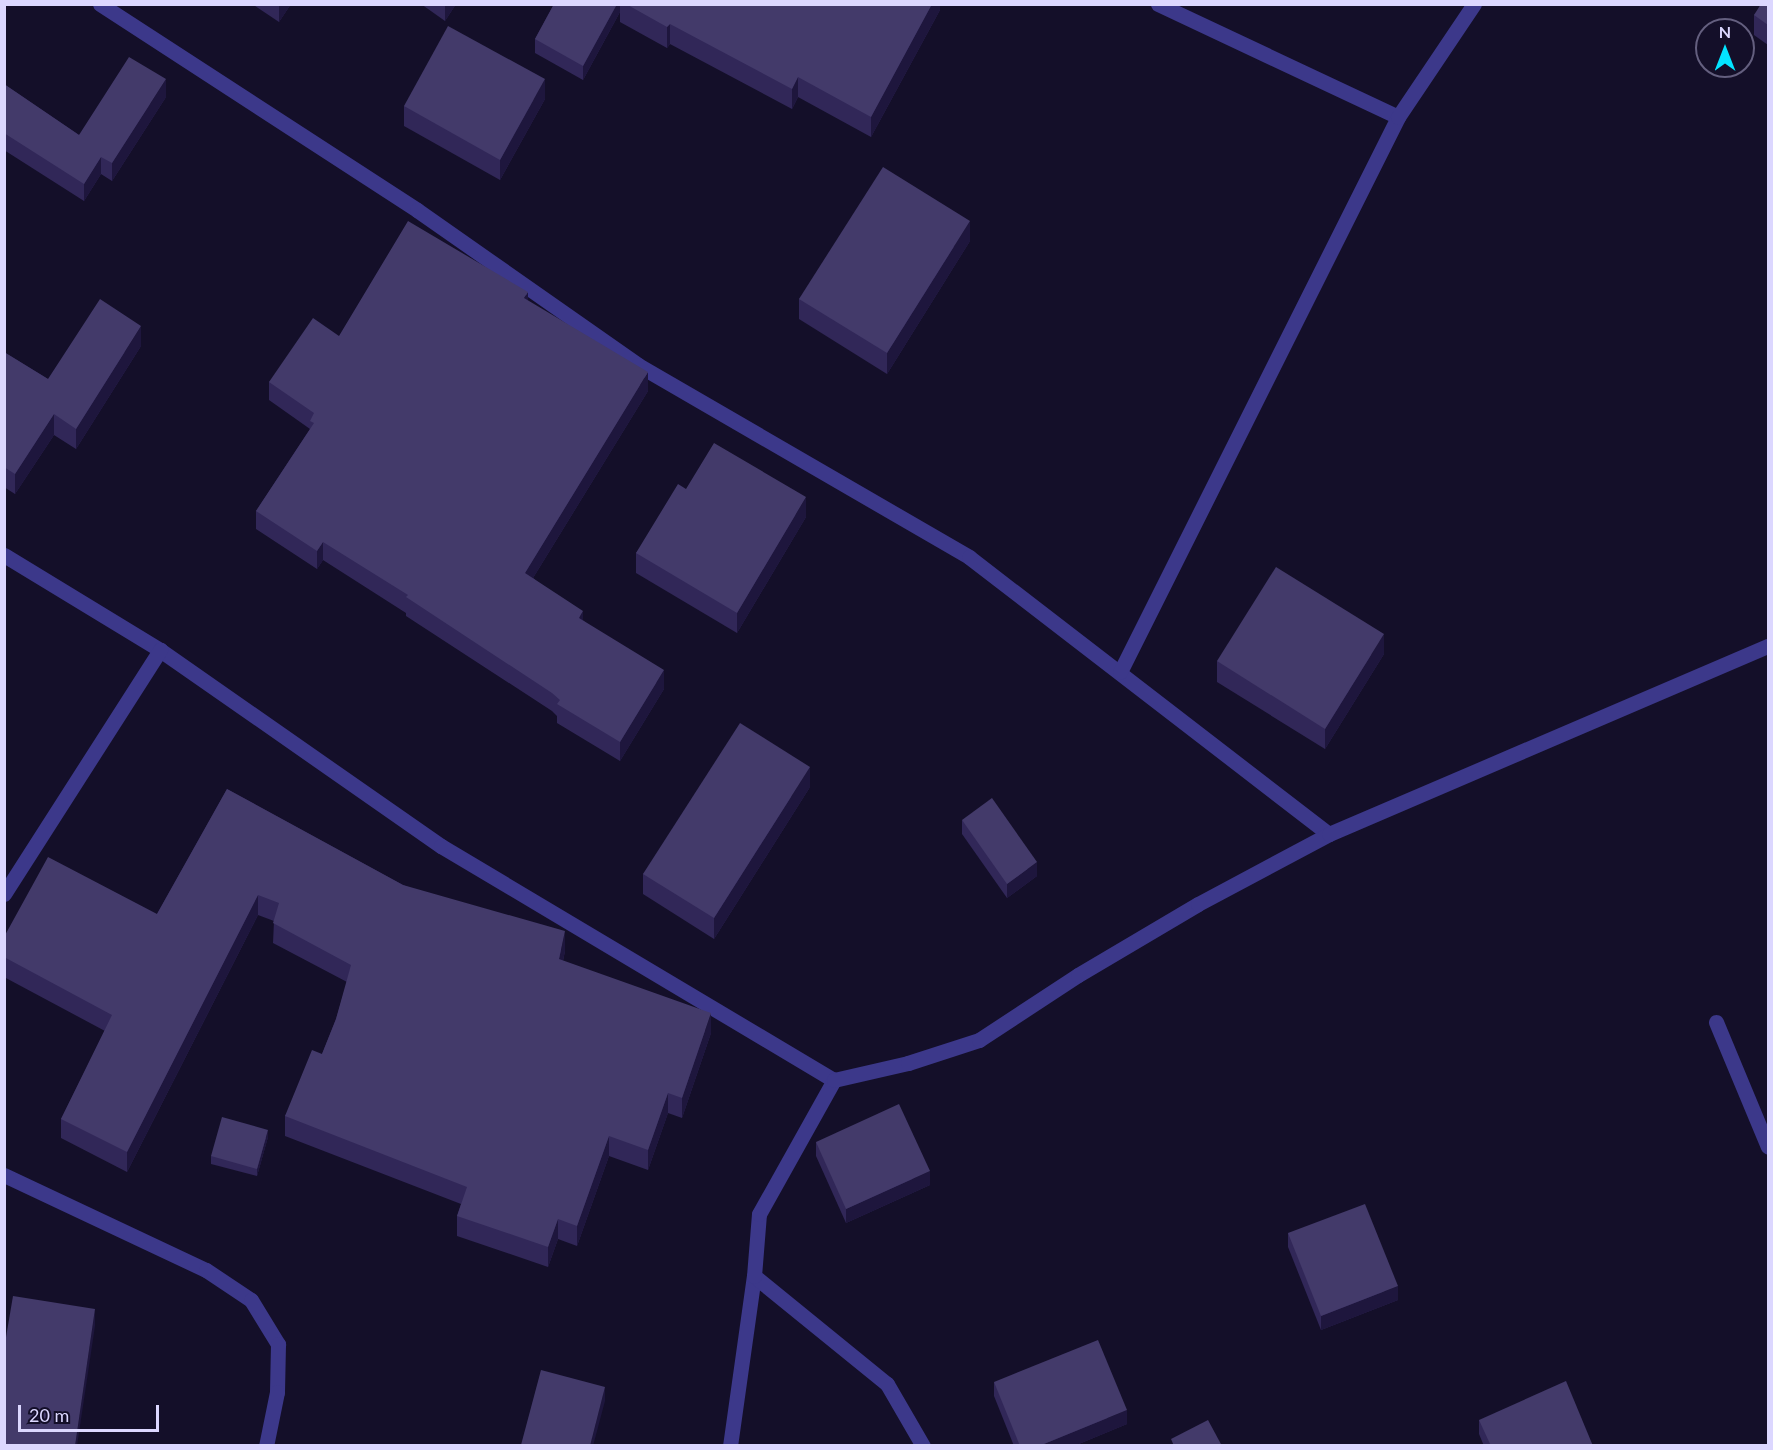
<!DOCTYPE html>
<style>
body{margin:0}
#map{position:relative;width:1773px;height:1450px;overflow:hidden;background:#140f29;font-family:Lato,sans-serif}
div>[style]{position:absolute}
[style*='--x']{left:calc(var(--x)*1px);top:calc(var(--y)*1px);width:calc(var(--w)*1px);rotate:calc(var(--a)*1deg)}
.minor>*{height:15px;margin:-7.5px;padding:0 7.5px;transform-origin:7.5px;border-radius:7.5px;background:#3c388a}
.wall>*{inset:0;background:#312758}
.shaded-wall>*{inset:0;background:#1e163d}
.building>*{inset:0;background:#433a6a}
span{translate:-50% -50%;white-space:nowrap;text-align:center;line-height:1.15;-webkit-text-stroke:4.5px #140f29;paint-order:stroke}
.frame{position:absolute;inset:0;border:6px solid #dcd7ff;pointer-events:none}
.north{position:absolute;left:1695px;top:18px;width:60px;height:60px;box-sizing:border-box;background:#140f29;border:2px solid #645f7f;border-radius:50%;rotate:0deg;font-size:16px;font-weight:700;line-height:24px;text-align:center;color:#dcd7ff}
.north::after{content:'';display:block;margin:auto;width:21px;height:27px;background:#03e4ff;clip-path:polygon(50% 0,100% 100%,50% 72%,0 100%)}
.scale{position:absolute;left:18px;top:1405px;width:141px;height:27px;box-sizing:border-box;border:3px solid #dcd7ff;border-top:0;padding-left:8px;font-size:18px;line-height:21px;white-space:nowrap;color:#dcd7ff;-webkit-text-stroke:4px #140f29;paint-order:stroke}
</style>
<div id="map">
<div class="minor">
<div style="--x:100;--y:4;--w:378;--a:33"></div>
<div style="--x:417;--y:210;--w:270;--a:35"></div>
<div style="--x:638;--y:365;--w:383;--a:30.1"></div>
<div style="--x:969;--y:557;--w:454;--a:37.6"></div>
<div style="--x:1158;--y:4;--w:265;--a:25.2"></div>
<div style="--x:4;--y:555;--w:183;--a:31.3"></div>
<div style="--x:160;--y:650;--w:343;--a:34.9"></div>
<div style="--x:441;--y:846;--w:457;--a:30.8"></div>
<div style="--x:1120;--y:672;--w:621;--a:-63.39"></div>
<div style="--x:1398;--y:117;--w:136;--a:-56.1"></div>
<div style="--x:4;--y:894;--w:290;--a:-57.4"></div>
<div style="--x:1716;--y:1022;--w:135;--a:67.4"></div>
<div style="--x:4;--y:1175;--w:223;--a:25.2"></div>
<div style="--x:206;--y:1270;--w:54;--a:33.7"></div>
<div style="--x:251;--y:1300;--w:52;--a:58.5"></div>
<div style="--x:278;--y:1344;--w:48;--a:91.2"></div>
<div style="--x:277;--y:1392;--w:55;--a:101.5"></div>
<div style="--x:730;--y:1446;--w:172;--a:-82"></div>
<div style="--x:923;--y:1446;--w:72;--a:-120.1"></div>
<div style="--x:887;--y:1384;--w:171;--a:-140.9"></div>
<div style="--x:754;--y:1276;--w:62;--a:-85.4"></div>
<div style="--x:759;--y:1214;--w:154;--a:-60.8"></div>
<div style="--x:834;--y:1080;--w:76;--a:-12.9"></div>
<div style="--x:908;--y:1063;--w:75;--a:-17.9"></div>
<div style="--x:979;--y:1040;--w:118;--a:-33.3"></div>
<div style="--x:1078;--y:975;--w:139;--a:-30.6"></div>
<div style="--x:1198;--y:904;--w:149;--a:-28.1"></div>
<div style="--x:1329;--y:834;--w:478;--a:-23.2"></div>
</div>
<div class="wall">
<div style="clip-path:polygon(252px 4px,291px 4px,279px 22px)"></div>
<div style="clip-path:polygon(421px 4px,456px 4px,445px 21px)"></div>
<div style="clip-path:polygon(554px 4px,940px 4px,940px 10px,871px 137px,798px 97px,792px 109px,670px 44px,667px 48px,620px 22px,620px 12px,583px 80px,535px 53px,535px 39px)"></div>
<div style="clip-path:polygon(1768px 4px,1768px 45px,1754px 35px,1754px 15px)"></div>
<div style="clip-path:polygon(4px 84px,79px 135px,166px 97px,112px 181px,101px 174px,84px 201px,4px 150px)"></div>
<div style="clip-path:polygon(545px 99px,500px 180px,404px 126px,404px 106px)"></div>
<div style="clip-path:polygon(970px 241px,887px 374px,799px 319px,799px 299px)"></div>
<div style="clip-path:polygon(528px 301px,648px 391px,533px 578px,664px 689px,620px 761px,557px 723px,557px 716px,552px 711px,406px 616px,406px 613px,323px 560px,317px 569px,256px 529px,256px 511px,310px 429px,269px 400px,269px 382px,339px 336px)"></div>
<div style="clip-path:polygon(141px 346px,76px 449px,54px 435px,15px 494px,4px 487px,4px 352px,48px 379px)"></div>
<div style="clip-path:polygon(686px 489px,806px 517px,737px 633px,636px 573px,636px 553px)"></div>
<div style="clip-path:polygon(1384px 654px,1325px 749px,1217px 682px,1217px 661px)"></div>
<div style="clip-path:polygon(810px 787px,714px 939px,643px 894px,643px 874px)"></div>
<div style="clip-path:polygon(227px 789px,403px 885px,565px 951px,563px 961px,711px 1033px,682px 1118px,668px 1113px,648px 1170px,609px 1156px,577px 1246px,558px 1239px,548px 1267px,457px 1236px,457px 1216px,461px 1204px,285px 1136px,285px 1116px,322px 1054px,336px 1019px,347px 982px,273px 943px,274px 921px,258px 915px,127px 1172px,61px 1138px,61px 1119px,105px 1031px,4px 977px,4px 937px,157px 914px)"></div>
<div style="clip-path:polygon(962px 820px,1037px 876px,1007px 898px,962px 834px)"></div>
<div style="clip-path:polygon(268px 1137px,257px 1176px,211px 1164px,211px 1156px)"></div>
<div style="clip-path:polygon(816px 1142px,930px 1185px,846px 1223px,816px 1156px)"></div>
<div style="clip-path:polygon(1288px 1233px,1398px 1300px,1321px 1330px,1288px 1247px)"></div>
<div style="clip-path:polygon(994px 1382px,1127px 1424px,1074px 1446px,1014px 1446px,994px 1396px)"></div>
<div style="clip-path:polygon(1479px 1420px,1593px 1446px,1484px 1446px,1479px 1434px)"></div>
</div>
<div class="shaded-wall">
<div style="clip-path:polygon(279px 4px,291px 4px,279px 22px)"></div>
<div style="clip-path:polygon(445px 4px,456px 4px,445px 21px)"></div>
<div style="clip-path:polygon(617px 4px,620px 4px,620px 12px,583px 80px,583px 66px)"></div>
<div style="clip-path:polygon(932px 4px,940px 4px,940px 10px,871px 137px,871px 117px)"></div>
<div style="clip-path:polygon(670px 24px,670px 44px,667px 48px,667px 27px)"></div>
<div style="clip-path:polygon(798px 77px,798px 97px,792px 109px,792px 89px)"></div>
<div style="clip-path:polygon(166px 79px,166px 97px,112px 181px,112px 163px)"></div>
<div style="clip-path:polygon(545px 79px,545px 99px,500px 180px,500px 160px)"></div>
<div style="clip-path:polygon(101px 157px,101px 174px,84px 201px,84px 184px)"></div>
<div style="clip-path:polygon(970px 221px,970px 241px,887px 374px,887px 353px)"></div>
<div style="clip-path:polygon(528px 292px,528px 310px,524px 298px)"></div>
<div style="clip-path:polygon(141px 326px,141px 346px,76px 449px,76px 429px)"></div>
<div style="clip-path:polygon(648px 372px,648px 391px,525px 591px,525px 573px)"></div>
<div style="clip-path:polygon(54px 414px,54px 435px,15px 494px,15px 474px)"></div>
<div style="clip-path:polygon(806px 497px,806px 517px,737px 633px,737px 613px)"></div>
<div style="clip-path:polygon(323px 542px,323px 560px,317px 569px,317px 551px)"></div>
<div style="clip-path:polygon(583px 611px,583px 630px,579px 618px)"></div>
<div style="clip-path:polygon(1384px 634px,1384px 654px,1325px 749px,1325px 729px)"></div>
<div style="clip-path:polygon(664px 670px,664px 689px,620px 761px,620px 742px)"></div>
<div style="clip-path:polygon(810px 767px,810px 787px,714px 939px,714px 918px)"></div>
<div style="clip-path:polygon(1037px 862px,1037px 876px,1007px 898px,1007px 884px)"></div>
<div style="clip-path:polygon(258px 895px,258px 915px,127px 1172px,127px 1152px)"></div>
<div style="clip-path:polygon(565px 931px,565px 951px,559px 979px,559px 959px)"></div>
<div style="clip-path:polygon(711px 1013px,711px 1033px,682px 1118px,682px 1098px)"></div>
<div style="clip-path:polygon(668px 1093px,668px 1113px,648px 1170px,648px 1150px)"></div>
<div style="clip-path:polygon(268px 1130px,268px 1137px,257px 1176px,257px 1169px)"></div>
<div style="clip-path:polygon(609px 1136px,609px 1156px,577px 1246px,577px 1226px)"></div>
<div style="clip-path:polygon(930px 1171px,930px 1185px,846px 1223px,846px 1209px)"></div>
<div style="clip-path:polygon(558px 1219px,558px 1239px,548px 1267px,548px 1247px)"></div>
<div style="clip-path:polygon(1398px 1286px,1398px 1300px,1321px 1330px,1321px 1316px)"></div>
<div style="clip-path:polygon(95px 1309px,95px 1326px,77px 1446px,75px 1446px)"></div>
<div style="clip-path:polygon(605px 1387px,605px 1401px,593px 1446px,590px 1446px)"></div>
<div style="clip-path:polygon(1127px 1410px,1127px 1424px,1074px 1446px,1039px 1446px)"></div>
</div>
<div class="building">
<div style="clip-path:polygon(554px 4px,617px 4px,583px 66px,535px 39px)"></div>
<div style="clip-path:polygon(626px 4px,932px 4px,871px 117px,798px 77px,792px 89px,670px 24px,667px 27px)"></div>
<div style="clip-path:polygon(1761px 4px,1768px 4px,1768px 25px,1754px 15px)"></div>
<div style="clip-path:polygon(448px 26px,545px 79px,500px 160px,404px 106px)"></div>
<div style="clip-path:polygon(129px 57px,166px 79px,112px 163px,101px 157px,84px 184px,4px 133px,4px 84px,79px 135px)"></div>
<div style="clip-path:polygon(883px 167px,970px 221px,887px 353px,799px 299px)"></div>
<div style="clip-path:polygon(408px 221px,528px 292px,524px 298px,648px 372px,525px 573px,583px 611px,579px 618px,664px 670px,620px 742px,557px 704px,560px 700px,552px 693px,406px 597px,408px 595px,323px 542px,317px 551px,256px 511px,314px 423px,310px 421px,314px 413px,269px 382px,313px 318px,339px 336px)"></div>
<div style="clip-path:polygon(100px 299px,141px 326px,76px 429px,54px 414px,15px 474px,4px 467px,4px 352px,48px 379px)"></div>
<div style="clip-path:polygon(714px 443px,806px 497px,737px 613px,636px 553px,678px 484px,686px 489px)"></div>
<div style="clip-path:polygon(1276px 567px,1384px 634px,1325px 729px,1217px 661px)"></div>
<div style="clip-path:polygon(740px 723px,810px 767px,714px 918px,643px 874px)"></div>
<div style="clip-path:polygon(227px 789px,403px 885px,565px 931px,559px 959px,711px 1013px,682px 1098px,668px 1093px,648px 1150px,609px 1136px,577px 1226px,558px 1219px,548px 1247px,457px 1216px,467px 1187px,285px 1116px,312px 1050px,322px 1054px,336px 1019px,351px 965px,273px 923px,279px 903px,258px 895px,127px 1152px,61px 1119px,112px 1015px,4px 957px,4px 937px,48px 857px,157px 914px)"></div>
<div style="clip-path:polygon(992px 798px,1037px 862px,1007px 884px,962px 820px)"></div>
<div style="clip-path:polygon(899px 1104px,930px 1171px,846px 1209px,816px 1142px)"></div>
<div style="clip-path:polygon(222px 1117px,268px 1130px,257px 1169px,211px 1156px)"></div>
<div style="clip-path:polygon(1365px 1204px,1398px 1286px,1321px 1316px,1288px 1233px)"></div>
<div style="clip-path:polygon(13px 1296px,95px 1309px,75px 1446px,4px 1446px,4px 1349px)"></div>
<div style="clip-path:polygon(1098px 1340px,1127px 1410px,1039px 1446px,1020px 1446px,994px 1382px)"></div>
<div style="clip-path:polygon(541px 1370px,605px 1387px,590px 1446px,521px 1445px)"></div>
<div style="clip-path:polygon(1566px 1381px,1593px 1446px,1491px 1446px,1479px 1420px)"></div>
<div style="clip-path:polygon(1208px 1420px,1222px 1446px,1174px 1446px,1171px 1439px)"></div>
</div>
<div class="frame"></div>
<div class="north">N</div>
<div class="scale">20 m</div>
</div>
